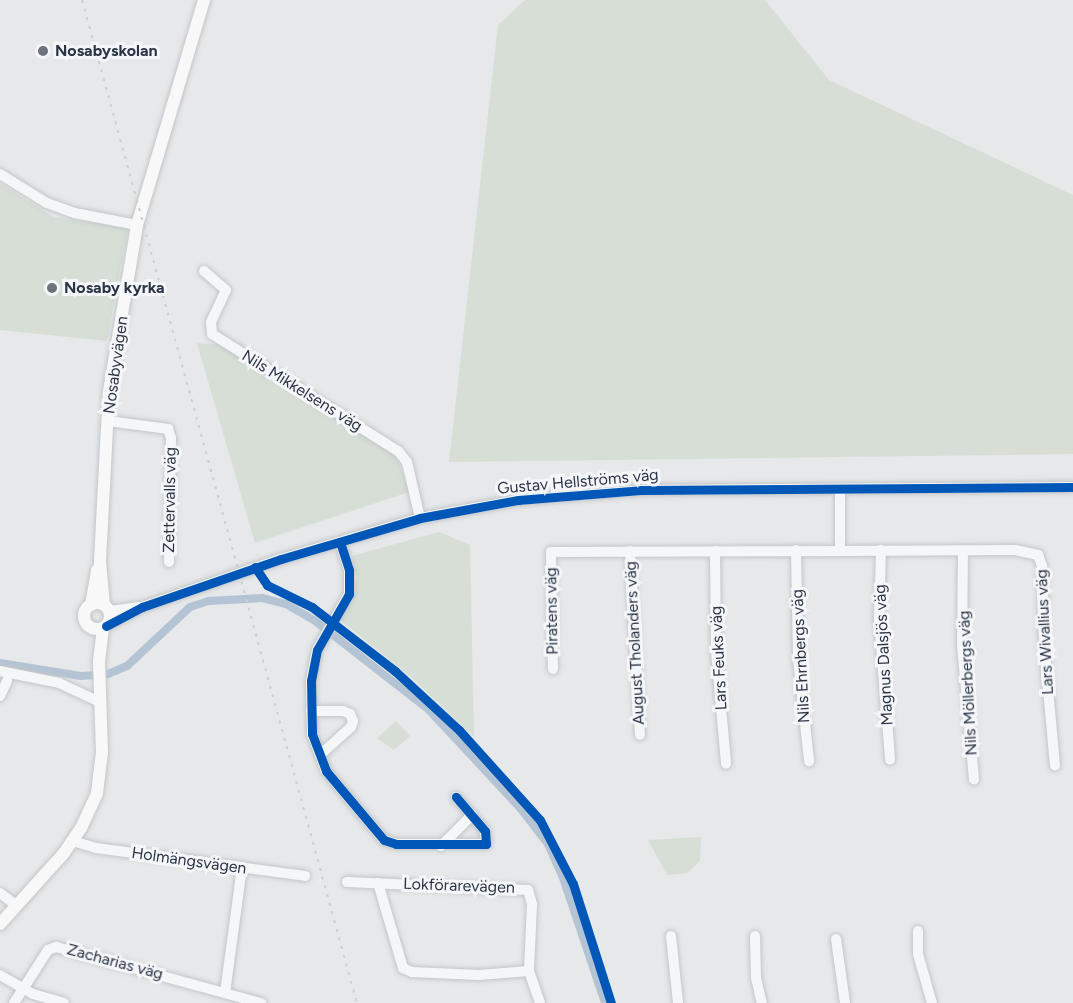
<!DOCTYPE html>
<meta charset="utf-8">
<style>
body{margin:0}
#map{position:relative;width:1073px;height:1003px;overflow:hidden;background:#e6e8ea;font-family:Figtree,sans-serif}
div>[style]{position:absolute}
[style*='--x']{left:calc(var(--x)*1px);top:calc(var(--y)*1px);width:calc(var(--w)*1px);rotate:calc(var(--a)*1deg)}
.green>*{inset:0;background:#d6ded6}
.canal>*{height:8px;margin:-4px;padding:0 4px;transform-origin:4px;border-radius:4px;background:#b4c4d5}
.roads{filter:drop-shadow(0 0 2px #c4c6c8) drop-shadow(0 0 2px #c4c6c8)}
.minor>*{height:10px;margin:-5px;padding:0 5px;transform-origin:5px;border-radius:5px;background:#f5f6f7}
.major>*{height:12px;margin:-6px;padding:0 6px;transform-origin:6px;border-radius:6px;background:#f8f8f8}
.major>.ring{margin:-6px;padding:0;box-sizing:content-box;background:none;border:12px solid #f8f8f8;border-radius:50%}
.rail>*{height:2px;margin-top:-1px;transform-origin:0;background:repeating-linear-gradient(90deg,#cecfd2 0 3px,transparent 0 9px)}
.cycleway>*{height:9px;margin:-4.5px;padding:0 4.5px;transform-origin:4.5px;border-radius:4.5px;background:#0057b8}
.dots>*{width:16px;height:16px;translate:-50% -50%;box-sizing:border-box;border:3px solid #f4f6f9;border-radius:50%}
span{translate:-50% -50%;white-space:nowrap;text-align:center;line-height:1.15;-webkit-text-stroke:6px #f4f6f9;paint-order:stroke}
.poi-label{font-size:16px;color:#2b3445;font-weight:700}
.left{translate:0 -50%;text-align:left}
.street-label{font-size:16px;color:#2b3445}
</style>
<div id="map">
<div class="green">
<div style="clip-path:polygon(525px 0,765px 0,829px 80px,1073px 195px,1073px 454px,449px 462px,498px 25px)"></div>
<div style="clip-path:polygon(0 184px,54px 217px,128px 228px,107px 341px,0 330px)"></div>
<div style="clip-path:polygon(197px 343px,220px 345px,396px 454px,409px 492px,255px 543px)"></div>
<div style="clip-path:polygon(439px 532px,470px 545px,474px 737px,413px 679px,340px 620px,351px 602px,357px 578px,352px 556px)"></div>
<div style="clip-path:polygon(396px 721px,410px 736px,394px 750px,377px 738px)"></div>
<div style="clip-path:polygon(701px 837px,700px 861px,687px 873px,667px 875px,648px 840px)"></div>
</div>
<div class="canal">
<div style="--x:0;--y:663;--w:82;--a:9.1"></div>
<div style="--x:81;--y:676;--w:27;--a:-4"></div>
<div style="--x:108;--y:674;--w:21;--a:-23"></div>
<div style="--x:127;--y:666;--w:86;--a:-43.1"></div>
<div style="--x:190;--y:607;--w:20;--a:-18"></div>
<div style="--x:209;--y:601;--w:53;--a:-3.2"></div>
<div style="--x:262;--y:598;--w:25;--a:14"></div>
<div style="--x:286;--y:604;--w:32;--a:30"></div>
<div style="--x:314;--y:620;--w:146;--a:38"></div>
<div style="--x:429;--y:710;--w:135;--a:47.1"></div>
<div style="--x:521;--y:809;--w:44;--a:52.4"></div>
<div style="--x:548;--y:844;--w:34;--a:66"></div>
<div style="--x:562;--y:875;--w:135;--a:71.4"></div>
</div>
<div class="roads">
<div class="minor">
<div style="--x:0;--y:174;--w:55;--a:31.7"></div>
<div style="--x:47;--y:203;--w:30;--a:20"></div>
<div style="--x:75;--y:213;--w:63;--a:11"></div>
<div style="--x:204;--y:271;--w:29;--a:41"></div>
<div style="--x:226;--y:290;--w:35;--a:115"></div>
<div style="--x:211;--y:322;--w:12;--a:85"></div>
<div style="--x:212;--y:334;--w:220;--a:32.2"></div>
<div style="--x:398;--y:451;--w:14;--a:51"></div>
<div style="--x:407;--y:462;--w:57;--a:76.9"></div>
<div style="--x:108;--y:421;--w:61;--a:7.6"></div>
<div style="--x:168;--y:429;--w:9;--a:72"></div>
<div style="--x:171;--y:438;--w:124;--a:90.9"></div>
<div style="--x:840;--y:490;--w:61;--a:90"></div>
<div style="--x:840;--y:551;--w:175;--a:-0.3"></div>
<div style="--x:1015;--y:550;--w:24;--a:12"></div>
<div style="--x:1038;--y:555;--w:12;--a:70"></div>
<div style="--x:1042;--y:566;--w:79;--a:88.5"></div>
<div style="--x:1044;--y:645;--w:121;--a:84.8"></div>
<div style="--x:340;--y:542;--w:29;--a:72"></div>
<div style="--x:349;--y:570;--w:24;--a:90"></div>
<div style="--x:349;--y:594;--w:64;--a:119.7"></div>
<div style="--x:317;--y:650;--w:31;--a:101"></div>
<div style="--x:311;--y:680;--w:54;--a:88.9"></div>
<div style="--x:312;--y:734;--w:40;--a:69"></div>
<div style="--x:326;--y:771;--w:90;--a:50"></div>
<div style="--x:384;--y:840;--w:13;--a:18"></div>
<div style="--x:396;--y:844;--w:90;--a:0"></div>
<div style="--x:486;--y:844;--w:13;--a:-94"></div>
<div style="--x:485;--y:831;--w:45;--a:-130.5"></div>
<div style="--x:796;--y:550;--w:109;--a:88.9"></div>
<div style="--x:798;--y:659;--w:103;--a:83.8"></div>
<div style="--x:881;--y:550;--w:69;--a:91.7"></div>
<div style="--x:879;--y:619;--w:141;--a:85.5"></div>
<div style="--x:630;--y:551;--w:184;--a:86.9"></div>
<div style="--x:715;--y:551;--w:100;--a:89.4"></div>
<div style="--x:716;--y:651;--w:113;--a:84.9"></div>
<div style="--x:963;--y:551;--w:94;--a:90.6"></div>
<div style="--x:962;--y:645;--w:135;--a:84.9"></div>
<div style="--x:110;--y:611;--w:29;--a:-8"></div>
<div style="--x:106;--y:626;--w:41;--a:-27.8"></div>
<div style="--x:142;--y:607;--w:147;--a:-19.1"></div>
<div style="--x:281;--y:559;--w:145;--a:-16.4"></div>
<div style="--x:420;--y:518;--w:100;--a:-10.4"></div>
<div style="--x:518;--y:500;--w:123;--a:-4.6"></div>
<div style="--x:641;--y:490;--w:432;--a:-0.4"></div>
<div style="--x:553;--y:669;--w:117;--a:-91"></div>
<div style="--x:551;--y:552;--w:289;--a:-0.2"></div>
<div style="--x:0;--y:671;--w:60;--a:11.5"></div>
<div style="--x:59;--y:683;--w:45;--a:24.9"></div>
<div style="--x:0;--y:696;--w:17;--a:-65"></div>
<div style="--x:311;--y:711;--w:32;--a:0"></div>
<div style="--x:343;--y:711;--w:8;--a:23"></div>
<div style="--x:350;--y:714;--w:8;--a:67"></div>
<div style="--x:353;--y:721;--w:6;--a:108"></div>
<div style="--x:351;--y:727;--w:42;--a:137.9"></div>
<div style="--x:73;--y:841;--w:24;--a:17"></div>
<div style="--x:96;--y:848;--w:211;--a:7.6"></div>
<div style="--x:441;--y:846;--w:44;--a:-45"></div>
<div style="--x:347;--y:882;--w:181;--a:2.5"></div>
<div style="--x:528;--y:890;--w:15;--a:74"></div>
<div style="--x:532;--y:904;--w:67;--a:92.6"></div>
<div style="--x:529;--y:971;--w:34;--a:71"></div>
<div style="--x:378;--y:883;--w:89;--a:73.6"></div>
<div style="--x:403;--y:968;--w:10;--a:24"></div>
<div style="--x:412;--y:972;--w:67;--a:2.6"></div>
<div style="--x:479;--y:975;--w:50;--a:-4.6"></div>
<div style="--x:0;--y:893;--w:20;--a:37"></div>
<div style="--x:918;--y:931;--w:23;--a:90"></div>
<div style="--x:918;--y:954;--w:51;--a:74.1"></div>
<div style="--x:671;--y:936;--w:67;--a:84"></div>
<div style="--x:755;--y:936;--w:42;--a:88.6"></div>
<div style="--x:756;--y:978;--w:26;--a:77"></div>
<div style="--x:836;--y:939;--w:65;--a:82"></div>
<div style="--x:0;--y:975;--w:38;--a:30"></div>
<div style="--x:33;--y:994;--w:32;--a:16"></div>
<div style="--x:225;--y:993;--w:119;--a:-82.3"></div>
<div style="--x:241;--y:875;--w:8;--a:-113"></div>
<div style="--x:14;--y:1003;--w:63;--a:-57.3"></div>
<div style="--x:48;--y:950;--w:9;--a:-21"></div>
<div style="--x:56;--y:947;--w:213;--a:15.3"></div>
</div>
<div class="major">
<div class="ring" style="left:84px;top:603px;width:14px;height:14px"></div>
<div style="--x:91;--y:605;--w:36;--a:-80"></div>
<div style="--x:104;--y:605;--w:44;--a:-95.2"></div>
<div style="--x:100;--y:561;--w:170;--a:-87"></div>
<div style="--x:109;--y:391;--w:168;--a:-80.4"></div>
<div style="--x:137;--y:225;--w:235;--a:-73.4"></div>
<div style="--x:0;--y:924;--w:96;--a:-48"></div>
<div style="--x:64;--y:853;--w:30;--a:-56"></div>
<div style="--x:81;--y:828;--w:38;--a:-65"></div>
<div style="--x:97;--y:793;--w:41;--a:-83"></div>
<div style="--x:102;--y:752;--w:91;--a:-91.9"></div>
<div style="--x:99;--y:661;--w:33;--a:-83"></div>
</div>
</div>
<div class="rail">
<div style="--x:82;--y:0;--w:1040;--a:74.67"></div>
</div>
<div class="cycleway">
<div style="--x:340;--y:542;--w:29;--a:72"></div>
<div style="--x:349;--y:570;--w:24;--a:90"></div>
<div style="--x:349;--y:594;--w:64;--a:119.7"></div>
<div style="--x:317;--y:650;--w:31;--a:101"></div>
<div style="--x:311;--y:680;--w:54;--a:88.9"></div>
<div style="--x:312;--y:734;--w:40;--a:69"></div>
<div style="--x:326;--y:771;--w:90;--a:50"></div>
<div style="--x:384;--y:840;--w:13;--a:18"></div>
<div style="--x:396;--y:844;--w:90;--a:0"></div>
<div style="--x:486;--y:844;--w:13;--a:-94"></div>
<div style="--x:485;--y:831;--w:45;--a:-130.5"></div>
<div style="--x:255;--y:567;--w:22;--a:56"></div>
<div style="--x:267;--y:585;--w:50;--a:26.1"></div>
<div style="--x:312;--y:607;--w:105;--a:37.6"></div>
<div style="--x:395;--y:671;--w:87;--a:42.7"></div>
<div style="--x:459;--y:730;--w:121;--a:48"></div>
<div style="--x:540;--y:820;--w:72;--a:62.7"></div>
<div style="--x:573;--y:884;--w:125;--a:72.3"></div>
<div style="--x:106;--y:626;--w:41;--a:-27.8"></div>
<div style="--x:142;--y:607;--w:147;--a:-19.1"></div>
<div style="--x:281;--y:559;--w:145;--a:-16.4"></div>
<div style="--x:420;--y:518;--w:100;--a:-10.4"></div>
<div style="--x:518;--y:500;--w:123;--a:-4.6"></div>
<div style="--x:641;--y:490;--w:432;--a:-0.4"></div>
</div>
<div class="dots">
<div style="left:43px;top:51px;background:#6c737f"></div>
<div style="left:52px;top:288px;background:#6c737f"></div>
</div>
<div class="poi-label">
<span class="left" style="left:55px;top:51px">Nosabyskolan</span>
<span class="left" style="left:64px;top:288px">Nosaby kyrka</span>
</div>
<div class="street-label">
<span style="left:116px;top:365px;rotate:-82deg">Nosabyvägen</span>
<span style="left:302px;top:391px;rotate:32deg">Nils Mikkelsens väg</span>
<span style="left:578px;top:482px;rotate:-5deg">Gustav Hellströms väg</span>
<span style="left:170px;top:500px;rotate:-89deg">Zettervalls väg</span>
<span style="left:552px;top:611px;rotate:-91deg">Piratens väg</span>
<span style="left:1045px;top:632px;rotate:-93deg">Lars Wivallius väg</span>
<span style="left:635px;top:643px;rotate:-93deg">August Tholanders väg</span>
<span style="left:884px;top:655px;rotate:-93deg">Magnus Dalsjös väg</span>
<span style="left:801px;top:656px;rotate:-93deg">Nils Ehrnbergs väg</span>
<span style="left:719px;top:658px;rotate:-93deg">Lars Feuks väg</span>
<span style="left:968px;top:683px;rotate:-93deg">Nils Möllerbergs väg</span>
<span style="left:189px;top:861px;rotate:8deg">Holmängsvägen</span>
<span style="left:459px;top:886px;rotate:2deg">Lokförarevägen</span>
<span style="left:115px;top:962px;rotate:15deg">Zacharias väg</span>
</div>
</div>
